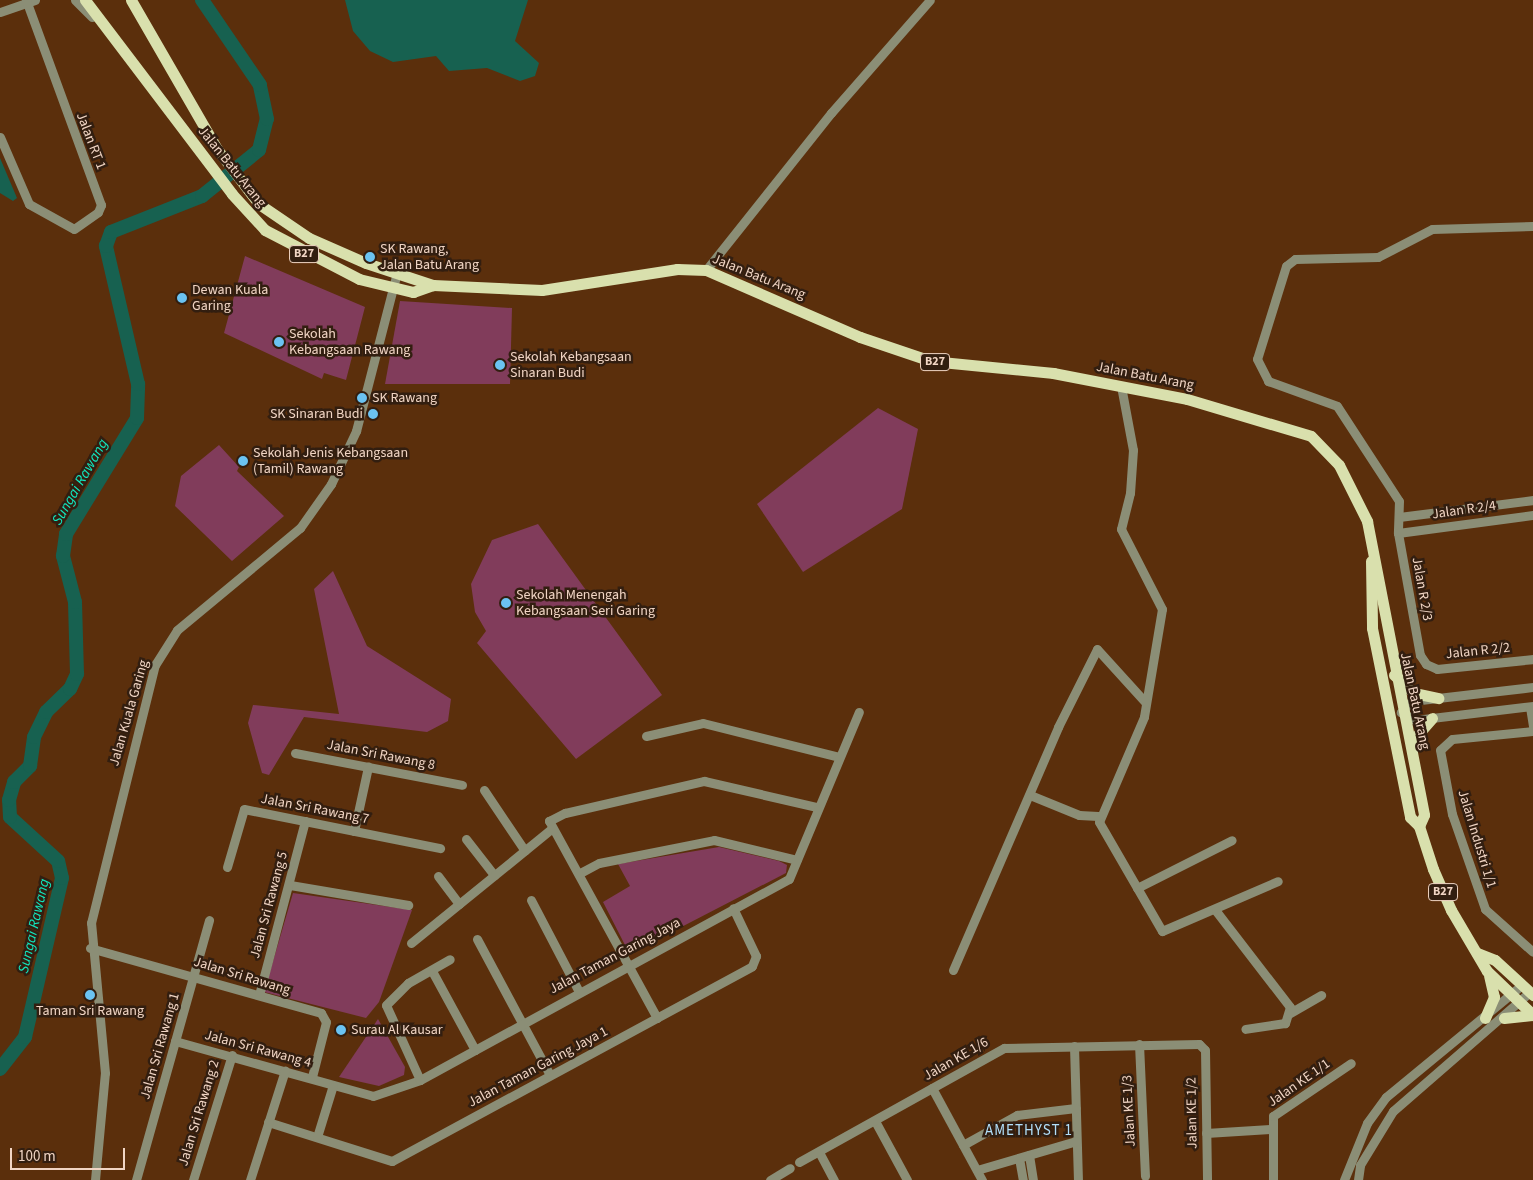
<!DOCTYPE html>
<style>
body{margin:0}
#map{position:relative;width:1533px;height:1180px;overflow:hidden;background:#5b2f0c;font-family:"Source Sans 3",sans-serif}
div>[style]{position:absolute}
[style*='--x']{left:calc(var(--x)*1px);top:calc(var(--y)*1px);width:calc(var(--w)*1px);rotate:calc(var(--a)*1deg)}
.green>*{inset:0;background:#813c5b}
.water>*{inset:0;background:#176150}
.river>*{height:14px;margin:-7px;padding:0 7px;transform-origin:7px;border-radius:7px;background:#176150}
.minor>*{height:9px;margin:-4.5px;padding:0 4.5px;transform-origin:4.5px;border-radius:4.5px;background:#8b8e76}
.major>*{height:11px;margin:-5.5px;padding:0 5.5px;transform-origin:5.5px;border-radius:5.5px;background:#d9e0ad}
.dots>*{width:14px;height:14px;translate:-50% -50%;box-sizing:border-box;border:2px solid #321e10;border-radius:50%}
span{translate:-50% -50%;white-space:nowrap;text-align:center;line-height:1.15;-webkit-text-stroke:5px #321e10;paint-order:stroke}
.shield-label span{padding:1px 4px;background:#321e10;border:1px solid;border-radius:4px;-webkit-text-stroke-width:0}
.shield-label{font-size:12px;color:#f1d5c4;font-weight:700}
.street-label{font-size:14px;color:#f1d5c4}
.poi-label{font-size:14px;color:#f1d5c4}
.left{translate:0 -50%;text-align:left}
.right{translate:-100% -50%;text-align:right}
.water-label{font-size:15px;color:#12e7bf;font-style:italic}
.neighbourhood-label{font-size:15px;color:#b2dffa;letter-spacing:1px}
.scale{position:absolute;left:10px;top:1148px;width:115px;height:22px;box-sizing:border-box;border:2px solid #f1d5c4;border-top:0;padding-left:6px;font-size:15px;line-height:18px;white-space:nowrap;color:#f1d5c4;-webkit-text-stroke:4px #321e10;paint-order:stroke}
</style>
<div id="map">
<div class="green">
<div style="clip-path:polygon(245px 256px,365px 307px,346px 380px,324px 373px,322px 379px,224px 333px)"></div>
<div style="clip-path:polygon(400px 301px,512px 308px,510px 384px,385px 384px)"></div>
<div style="clip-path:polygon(878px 408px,918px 429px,902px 509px,803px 572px,757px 504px)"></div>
<div style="clip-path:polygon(219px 445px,239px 467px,237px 471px,284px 516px,232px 561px,175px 506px,181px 476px)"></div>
<div style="clip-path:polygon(538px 524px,662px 695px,576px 759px,477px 643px,486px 631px,475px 612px,471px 584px,492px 540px)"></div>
<div style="clip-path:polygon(333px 571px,367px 646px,451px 699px,448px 721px,427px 732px,304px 717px,269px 775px,262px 773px,248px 723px,253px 705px,339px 714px,314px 589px)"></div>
<div style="clip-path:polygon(719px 847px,779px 861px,787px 865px,786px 873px,635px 951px,627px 949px,603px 902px,630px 886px,618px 864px)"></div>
<div style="clip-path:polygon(293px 893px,412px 910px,379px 1002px,366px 1018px,264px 992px)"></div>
<div style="clip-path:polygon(378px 1019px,405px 1067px,404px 1075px,379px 1086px,339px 1077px)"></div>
</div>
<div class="water">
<div style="clip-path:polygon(345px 0,528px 0,515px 41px,539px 63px,535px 76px,520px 81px,487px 68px,449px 71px,436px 56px,393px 62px,370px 51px,353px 31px)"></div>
<div style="clip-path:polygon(0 158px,17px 198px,13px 201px,0 193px)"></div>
</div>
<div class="river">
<div style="--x:0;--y:1069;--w:41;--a:-52"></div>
<div style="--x:25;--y:1037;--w:163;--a:-76.9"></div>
<div style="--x:62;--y:878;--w:17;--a:-103"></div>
<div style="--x:58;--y:861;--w:65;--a:-137.5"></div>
<div style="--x:10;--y:817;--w:17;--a:-93"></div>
<div style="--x:9;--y:800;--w:19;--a:-74"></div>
<div style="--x:14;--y:782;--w:23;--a:-45"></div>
<div style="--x:30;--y:766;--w:29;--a:-82"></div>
<div style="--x:34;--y:737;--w:28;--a:-64"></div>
<div style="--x:46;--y:712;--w:33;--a:-44"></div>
<div style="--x:70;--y:689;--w:17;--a:-65"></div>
<div style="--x:77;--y:674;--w:72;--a:-91.6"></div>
<div style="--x:75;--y:602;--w:48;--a:-104.6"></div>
<div style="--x:63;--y:556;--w:22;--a:-82"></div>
<div style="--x:66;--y:534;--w:136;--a:-58.5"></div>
<div style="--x:137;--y:418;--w:34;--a:-88"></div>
<div style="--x:138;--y:384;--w:142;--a:-103.1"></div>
<div style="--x:106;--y:246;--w:15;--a:-70"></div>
<div style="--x:111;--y:232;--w:98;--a:-21.6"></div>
<div style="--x:202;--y:196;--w:73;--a:-38.9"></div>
<div style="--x:259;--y:150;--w:32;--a:-76"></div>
<div style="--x:267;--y:119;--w:35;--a:-102"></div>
<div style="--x:260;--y:85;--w:103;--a:-124.3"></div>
</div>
<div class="minor">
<div style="--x:75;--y:0;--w:24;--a:45"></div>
<div style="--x:0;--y:12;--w:37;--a:-19"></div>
<div style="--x:0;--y:137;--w:73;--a:66.6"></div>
<div style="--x:29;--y:204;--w:51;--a:29.1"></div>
<div style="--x:74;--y:229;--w:29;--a:-35"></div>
<div style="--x:98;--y:212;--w:8;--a:-67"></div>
<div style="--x:101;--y:205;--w:218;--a:-110.1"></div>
<div style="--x:1533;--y:226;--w:101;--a:178.3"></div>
<div style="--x:1432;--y:229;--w:61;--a:152.6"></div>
<div style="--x:1378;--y:257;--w:83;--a:178.6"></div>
<div style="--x:1295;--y:259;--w:11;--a:142"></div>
<div style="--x:1286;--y:266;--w:97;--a:107.3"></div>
<div style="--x:1257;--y:359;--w:25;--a:63"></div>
<div style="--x:1268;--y:381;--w:73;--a:19.9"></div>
<div style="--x:1337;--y:406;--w:113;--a:56.9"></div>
<div style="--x:1399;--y:501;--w:32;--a:92"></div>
<div style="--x:1398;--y:533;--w:124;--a:79.8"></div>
<div style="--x:1420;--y:655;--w:11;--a:56"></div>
<div style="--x:1426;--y:664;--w:12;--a:24"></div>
<div style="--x:1437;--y:669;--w:97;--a:-5.9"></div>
<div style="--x:706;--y:270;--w:201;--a:-51.5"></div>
<div style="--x:831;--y:113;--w:150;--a:-48.8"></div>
<div style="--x:1121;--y:386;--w:65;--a:79.4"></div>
<div style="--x:1133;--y:450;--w:43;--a:94"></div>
<div style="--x:1130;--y:493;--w:37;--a:104"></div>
<div style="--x:1121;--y:529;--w:90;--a:62.9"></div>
<div style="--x:1162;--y:609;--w:109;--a:99.5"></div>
<div style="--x:1144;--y:717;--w:114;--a:113.2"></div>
<div style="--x:1099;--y:822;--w:126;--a:60"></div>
<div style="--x:1162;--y:931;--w:126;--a:-23.3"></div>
<div style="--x:1399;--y:517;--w:135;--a:-7.2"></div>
<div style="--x:1398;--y:533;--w:136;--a:-7.6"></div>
<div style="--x:1533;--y:687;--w:122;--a:173.4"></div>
<div style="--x:1412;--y:701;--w:16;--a:135"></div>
<div style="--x:1401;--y:712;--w:16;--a:30"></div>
<div style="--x:1415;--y:720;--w:119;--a:-6.8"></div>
<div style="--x:1530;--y:707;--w:20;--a:81"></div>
<div style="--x:1533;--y:731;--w:81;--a:174.4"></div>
<div style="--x:1452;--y:739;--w:16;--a:137"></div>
<div style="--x:1440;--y:750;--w:65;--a:79.4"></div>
<div style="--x:1452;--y:814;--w:101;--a:70.8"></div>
<div style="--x:1485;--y:909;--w:64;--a:41.9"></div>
<div style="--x:646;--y:736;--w:58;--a:-12.8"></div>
<div style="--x:703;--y:723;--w:140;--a:14"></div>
<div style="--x:295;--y:753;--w:170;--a:10.8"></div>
<div style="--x:484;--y:790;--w:73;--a:56.1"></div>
<div style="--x:1030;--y:795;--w:53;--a:22.2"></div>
<div style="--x:1079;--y:815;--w:19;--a:3"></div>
<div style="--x:354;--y:831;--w:66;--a:-77.7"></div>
<div style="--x:466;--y:839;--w:46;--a:52.1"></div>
<div style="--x:227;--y:867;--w:60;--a:-73.7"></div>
<div style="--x:244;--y:809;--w:200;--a:11.3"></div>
<div style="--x:580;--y:873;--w:21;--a:-28"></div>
<div style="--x:599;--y:863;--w:117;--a:-11.3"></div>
<div style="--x:714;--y:840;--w:85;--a:13.5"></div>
<div style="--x:438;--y:876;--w:35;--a:53"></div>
<div style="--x:290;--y:885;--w:120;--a:9.6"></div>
<div style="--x:1137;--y:888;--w:106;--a:-26.8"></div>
<div style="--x:531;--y:900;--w:102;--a:62.4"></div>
<div style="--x:1216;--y:911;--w:121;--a:52.4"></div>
<div style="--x:1290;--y:1007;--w:17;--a:107"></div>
<div style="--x:1285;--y:1023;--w:40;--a:171.5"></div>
<div style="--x:477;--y:939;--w:154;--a:61.8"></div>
<div style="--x:411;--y:943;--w:179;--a:-39.1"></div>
<div style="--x:90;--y:948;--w:240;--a:15.7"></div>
<div style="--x:321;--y:1013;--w:10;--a:61"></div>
<div style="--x:326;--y:1022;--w:57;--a:104.3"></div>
<div style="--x:953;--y:970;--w:265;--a:-66.6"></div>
<div style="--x:1058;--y:727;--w:87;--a:-63.4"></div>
<div style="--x:1097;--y:649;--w:72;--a:47.8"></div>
<div style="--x:432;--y:971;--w:90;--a:61.4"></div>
<div style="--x:259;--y:995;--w:180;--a:-75.2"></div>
<div style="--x:1290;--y:1013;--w:36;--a:-30"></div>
<div style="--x:657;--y:1018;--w:225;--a:-118.7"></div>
<div style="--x:549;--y:821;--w:18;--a:-27"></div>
<div style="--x:565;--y:813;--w:143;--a:-13"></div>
<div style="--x:704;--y:781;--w:116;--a:13"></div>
<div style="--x:175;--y:1041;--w:205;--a:15.5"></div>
<div style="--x:373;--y:1096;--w:50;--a:-18.8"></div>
<div style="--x:420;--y:1080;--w:420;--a:-28.6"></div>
<div style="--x:789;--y:879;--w:181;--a:-67.3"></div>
<div style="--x:1139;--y:1044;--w:132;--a:87.4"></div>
<div style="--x:1074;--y:1046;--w:134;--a:88.3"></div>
<div style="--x:420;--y:1080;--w:82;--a:-114.4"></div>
<div style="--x:386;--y:1005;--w:31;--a:-45"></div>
<div style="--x:408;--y:983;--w:48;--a:-29.7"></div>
<div style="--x:932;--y:1088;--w:105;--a:61.5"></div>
<div style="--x:875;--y:1121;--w:67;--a:61.5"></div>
<div style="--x:268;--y:1122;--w:130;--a:17.5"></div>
<div style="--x:392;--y:1161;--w:409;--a:-28.4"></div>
<div style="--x:752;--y:966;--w:11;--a:-68"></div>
<div style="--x:756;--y:956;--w:53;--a:-115.6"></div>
<div style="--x:1206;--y:1133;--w:64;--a:-3.6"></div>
<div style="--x:317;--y:1137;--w:54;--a:-72.9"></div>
<div style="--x:963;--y:1145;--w:62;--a:-29.1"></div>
<div style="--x:1017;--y:1115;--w:59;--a:-6.8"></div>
<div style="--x:819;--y:1152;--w:32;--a:62"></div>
<div style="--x:1029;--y:1155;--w:25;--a:81"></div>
<div style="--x:1019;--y:1158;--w:22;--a:80"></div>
<div style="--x:799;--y:1162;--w:235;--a:-29.1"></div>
<div style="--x:1004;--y:1048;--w:195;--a:-1.2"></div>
<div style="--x:1199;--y:1044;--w:8;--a:45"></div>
<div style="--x:1205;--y:1050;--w:130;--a:89.1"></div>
<div style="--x:977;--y:1170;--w:103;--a:-16.3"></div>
<div style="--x:95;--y:1180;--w:107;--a:-84.7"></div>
<div style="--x:105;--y:1073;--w:151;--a:-95.3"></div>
<div style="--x:91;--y:923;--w:266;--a:-76.1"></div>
<div style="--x:155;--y:665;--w:41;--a:-57.8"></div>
<div style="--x:177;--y:630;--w:160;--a:-39.7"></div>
<div style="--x:300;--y:528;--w:54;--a:-54.8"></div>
<div style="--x:331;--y:484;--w:59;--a:-64.7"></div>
<div style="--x:356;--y:431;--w:164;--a:-75.5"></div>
<div style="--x:136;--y:1180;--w:270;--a:-74.3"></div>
<div style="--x:193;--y:1180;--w:131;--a:-72.7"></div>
<div style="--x:250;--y:1180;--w:115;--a:-72.3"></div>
<div style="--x:770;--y:1180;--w:23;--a:-31"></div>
<div style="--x:1273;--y:1180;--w:64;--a:-90"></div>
<div style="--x:1273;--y:1116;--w:94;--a:-34.2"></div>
<div style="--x:1344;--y:1180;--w:61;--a:-68"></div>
<div style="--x:1367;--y:1123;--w:32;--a:-54"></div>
<div style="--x:1386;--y:1097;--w:176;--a:-39.5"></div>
<div style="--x:1358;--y:1180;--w:15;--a:-82"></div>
<div style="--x:1360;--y:1165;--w:63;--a:-58.6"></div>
<div style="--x:1393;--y:1111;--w:181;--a:-41"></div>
</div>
<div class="major">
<div style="--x:85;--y:0;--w:243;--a:52.8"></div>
<div style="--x:232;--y:194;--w:49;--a:47.5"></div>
<div style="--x:265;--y:230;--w:106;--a:27.5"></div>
<div style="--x:359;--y:279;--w:56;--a:13.5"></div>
<div style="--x:413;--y:292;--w:21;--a:-19"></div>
<div style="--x:131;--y:0;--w:172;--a:60"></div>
<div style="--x:217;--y:149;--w:69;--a:52.6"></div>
<div style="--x:259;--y:204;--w:60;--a:34.2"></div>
<div style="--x:309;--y:238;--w:62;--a:23.7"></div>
<div style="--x:366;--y:263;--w:71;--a:18.2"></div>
<div style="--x:433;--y:285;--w:109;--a:2.6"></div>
<div style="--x:542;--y:290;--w:137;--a:-8.8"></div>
<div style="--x:677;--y:269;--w:29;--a:2"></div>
<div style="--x:706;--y:270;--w:168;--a:23.5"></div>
<div style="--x:860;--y:337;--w:75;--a:18.7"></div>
<div style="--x:931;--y:361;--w:123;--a:5.6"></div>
<div style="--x:1053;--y:373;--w:136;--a:11"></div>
<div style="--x:1187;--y:399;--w:129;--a:16.6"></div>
<div style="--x:1311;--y:436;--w:40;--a:46"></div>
<div style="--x:1339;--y:465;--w:63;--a:63.4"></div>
<div style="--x:1367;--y:521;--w:299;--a:79"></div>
<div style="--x:1424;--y:815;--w:12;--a:114"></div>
<div style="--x:1419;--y:826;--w:45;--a:72"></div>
<div style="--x:1433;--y:869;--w:45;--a:66.3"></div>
<div style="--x:1451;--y:910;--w:71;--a:59.5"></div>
<div style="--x:1487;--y:971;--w:64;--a:43.7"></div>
<div style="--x:1371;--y:561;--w:67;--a:89.1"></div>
<div style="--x:1372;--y:628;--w:193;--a:78.6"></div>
<div style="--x:1410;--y:817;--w:13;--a:45"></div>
<div style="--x:1394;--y:675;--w:27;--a:42"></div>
<div style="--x:1414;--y:693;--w:25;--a:12"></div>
<div style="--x:1412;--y:751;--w:11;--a:-85"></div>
<div style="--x:1413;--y:740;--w:29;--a:-49"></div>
<div style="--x:1477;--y:953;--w:19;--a:21"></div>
<div style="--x:1495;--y:960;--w:52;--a:42.6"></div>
<div style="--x:1485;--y:1018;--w:23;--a:-67"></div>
<div style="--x:1494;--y:997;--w:22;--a:-103"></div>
<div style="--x:1504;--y:1018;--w:28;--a:-6"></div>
</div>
<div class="dots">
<div style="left:370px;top:257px;background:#6bc3f2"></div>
<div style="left:182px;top:298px;background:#6bc3f2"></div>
<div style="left:279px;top:342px;background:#6bc3f2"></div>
<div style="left:500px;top:365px;background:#6bc3f2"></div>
<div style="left:362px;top:398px;background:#6bc3f2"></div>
<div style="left:373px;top:414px;background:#6bc3f2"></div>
<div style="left:243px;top:461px;background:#6bc3f2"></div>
<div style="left:506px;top:603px;background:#6bc3f2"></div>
<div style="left:90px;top:995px;background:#6bc3f2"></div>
<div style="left:341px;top:1030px;background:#6bc3f2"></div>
</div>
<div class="shield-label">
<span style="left:304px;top:254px">B27</span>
<span style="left:935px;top:362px">B27</span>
<span style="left:1443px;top:892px">B27</span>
</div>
<div class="street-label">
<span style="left:91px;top:141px;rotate:69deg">Jalan RT 1</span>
<span style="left:232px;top:167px;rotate:51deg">Jalan Batu Arang</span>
<span style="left:759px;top:277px;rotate:22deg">Jalan Batu Arang</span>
<span style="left:1145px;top:376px;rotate:11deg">Jalan Batu Arang</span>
<span style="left:1464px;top:510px;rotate:-8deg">Jalan R 2/4</span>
<span style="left:1422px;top:589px;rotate:80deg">Jalan R 2/3</span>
<span style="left:1478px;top:651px;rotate:-6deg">Jalan R 2/2</span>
<span style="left:1415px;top:701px;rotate:78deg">Jalan Batu Arang</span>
<span style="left:129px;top:713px;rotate:-74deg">Jalan Kuala Garing</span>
<span style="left:381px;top:755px;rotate:11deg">Jalan Sri Rawang 8</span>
<span style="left:315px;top:809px;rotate:11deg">Jalan Sri Rawang 7</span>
<span style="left:1477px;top:839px;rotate:73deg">Jalan Industri 1/1</span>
<span style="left:269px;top:905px;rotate:-75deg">Jalan Sri Rawang 5</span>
<span style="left:615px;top:956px;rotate:-28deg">Jalan Taman Garing Jaya</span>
<span style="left:242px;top:976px;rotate:17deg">Jalan Sri Rawang</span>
<span style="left:160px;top:1046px;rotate:-74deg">Jalan Sri Rawang 1</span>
<span style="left:258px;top:1049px;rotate:15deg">Jalan Sri Rawang 4</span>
<span style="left:956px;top:1059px;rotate:-30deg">Jalan KE 1/6</span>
<span style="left:538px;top:1067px;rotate:-28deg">Jalan Taman Garing Jaya 1</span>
<span style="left:1299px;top:1083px;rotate:-35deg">Jalan KE 1/1</span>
<span style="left:1129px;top:1111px;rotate:-93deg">Jalan KE 1/3</span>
<span style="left:199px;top:1113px;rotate:-73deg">Jalan Sri Rawang 2</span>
<span style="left:1192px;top:1113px;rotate:-91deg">Jalan KE 1/2</span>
</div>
<div class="poi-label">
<span class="left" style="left:380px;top:257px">SK Rawang,<br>Jalan Batu Arang</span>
<span class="left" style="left:192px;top:298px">Dewan Kuala<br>Garing</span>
<span class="left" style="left:289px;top:342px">Sekolah<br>Kebangsaan Rawang</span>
<span class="left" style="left:510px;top:365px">Sekolah Kebangsaan<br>Sinaran Budi</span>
<span class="left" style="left:372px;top:398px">SK Rawang</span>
<span class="right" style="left:363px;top:414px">SK Sinaran Budi</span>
<span class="left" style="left:253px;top:461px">Sekolah Jenis Kebangsaan<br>(Tamil) Rawang</span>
<span class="left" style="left:516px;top:603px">Sekolah Menengah<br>Kebangsaan Seri Garing</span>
<span style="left:90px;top:1011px">Taman Sri Rawang</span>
<span class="left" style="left:351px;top:1030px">Surau Al Kausar</span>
</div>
<div class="water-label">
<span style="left:80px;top:482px;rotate:-60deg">Sungai Rawang</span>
<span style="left:34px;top:926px;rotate:-77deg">Sungai Rawang</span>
</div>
<div class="neighbourhood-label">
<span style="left:1029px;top:1131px">AMETHYST 1</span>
</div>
<div class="scale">100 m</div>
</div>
